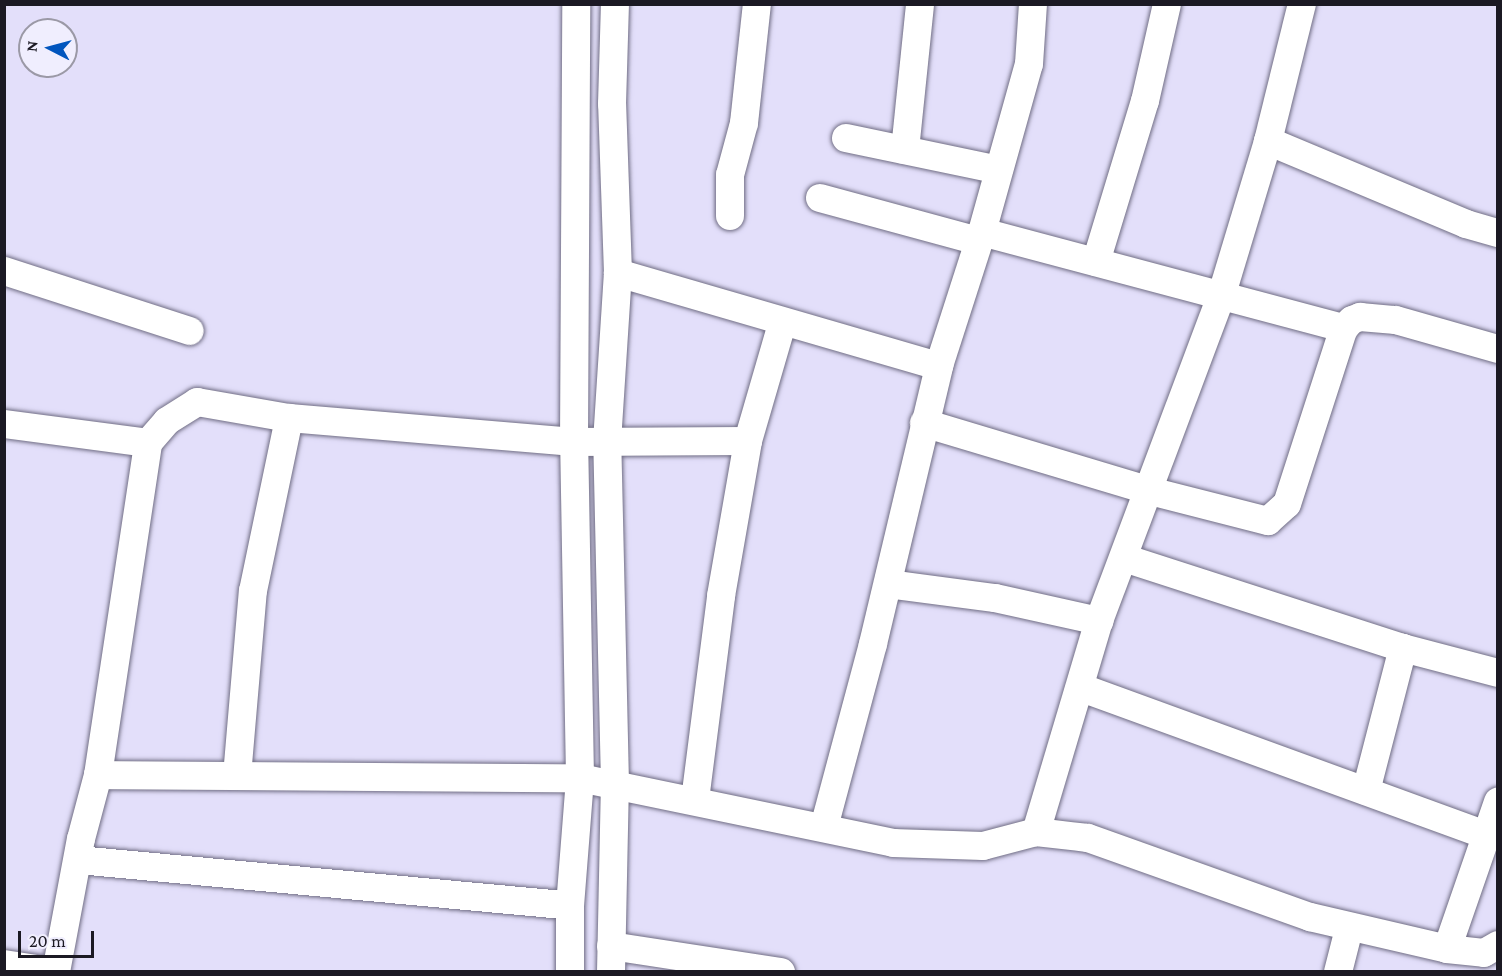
<!DOCTYPE html>
<style>
body{margin:0}
#map{position:relative;width:1502px;height:976px;overflow:hidden;background:#e3dffa;font-family:"Crimson Pro",serif}
div>[style]{position:absolute}
[style*='--x']{left:calc(var(--x)*1px);top:calc(var(--y)*1px);width:calc(var(--w)*1px);rotate:calc(var(--a)*1deg)}
.roads{filter:drop-shadow(0 0 2px #706d84) drop-shadow(0 0 2px #706d84)}
.minor>*{height:28px;margin:-14px;padding:0 14px;transform-origin:14px;border-radius:14px;background:#fff}
span{translate:-50% -50%;white-space:nowrap;text-align:center;line-height:1.15;-webkit-text-stroke:4.5px #f0eefe;paint-order:stroke}
.frame{position:absolute;inset:0;border:6px solid #1b1923;pointer-events:none}
.north{position:absolute;left:18px;top:18px;width:60px;height:60px;box-sizing:border-box;background:#f0eefe;border:2px solid #9b99a6;border-radius:50%;rotate:276deg;font-size:16px;font-weight:700;line-height:24px;text-align:center;color:#1b1923}
.north::after{content:'';display:block;margin:auto;width:21px;height:27px;background:#0155be;clip-path:polygon(50% 0,100% 100%,50% 72%,0 100%)}
.scale{position:absolute;left:18px;top:931px;width:76px;height:27px;box-sizing:border-box;border:3px solid #1b1923;border-top:0;padding-left:8px;font-size:18px;line-height:21px;white-space:nowrap;color:#1b1923;-webkit-text-stroke:4px #f0eefe;paint-order:stroke}
</style>
<div id="map">
<div class="roads">
<div class="minor">
<div style="--x:846;--y:138;--w:156;--a:11.8"></div>
<div style="--x:1268;--y:141;--w:215;--a:22.7"></div>
<div style="--x:1466;--y:224;--w:33;--a:16"></div>
<div style="--x:905;--y:150;--w:147;--a:-84.1"></div>
<div style="--x:820;--y:198;--w:164;--a:15.2"></div>
<div style="--x:730;--y:216;--w:41;--a:-90"></div>
<div style="--x:730;--y:175;--w:54;--a:-74.9"></div>
<div style="--x:744;--y:123;--w:120;--a:-83.8"></div>
<div style="--x:982;--y:232;--w:375;--a:14.9"></div>
<div style="--x:1096;--y:262;--w:168;--a:-73.1"></div>
<div style="--x:1145;--y:101;--w:99;--a:-77.2"></div>
<div style="--x:4;--y:271;--w:195;--a:17.9"></div>
<div style="--x:618;--y:273;--w:334;--a:16.2"></div>
<div style="--x:924;--y:423;--w:236;--a:16.7"></div>
<div style="--x:1150;--y:491;--w:122;--a:14.3"></div>
<div style="--x:1268;--y:521;--w:25;--a:-42"></div>
<div style="--x:1287;--y:504;--w:185;--a:-72.1"></div>
<div style="--x:1344;--y:328;--w:11;--a:-45"></div>
<div style="--x:1352;--y:320;--w:9;--a:-21"></div>
<div style="--x:1360;--y:317;--w:36;--a:5"></div>
<div style="--x:1396;--y:320;--w:106;--a:15.9"></div>
<div style="--x:4;--y:424;--w:145;--a:7.5"></div>
<div style="--x:1124;--y:558;--w:293;--a:17.9"></div>
<div style="--x:1403;--y:648;--w:98;--a:14.7"></div>
<div style="--x:888;--y:584;--w:108;--a:7.5"></div>
<div style="--x:995;--y:598;--w:107;--a:12.5"></div>
<div style="--x:1082;--y:688;--w:430;--a:20"></div>
<div style="--x:98;--y:775;--w:482;--a:0.4"></div>
<div style="--x:580;--y:778;--w:320;--a:11.7"></div>
<div style="--x:893;--y:843;--w:90;--a:1.9"></div>
<div style="--x:983;--y:846;--w:55;--a:-14.8"></div>
<div style="--x:1036;--y:832;--w:52;--a:6.6"></div>
<div style="--x:1088;--y:838;--w:236;--a:19.6"></div>
<div style="--x:1310;--y:917;--w:141;--a:13.1"></div>
<div style="--x:1447;--y:949;--w:156;--a:-70.9"></div>
<div style="--x:237;--y:776;--w:186;--a:-85.1"></div>
<div style="--x:253;--y:591;--w:177;--a:-78.2"></div>
<div style="--x:1366;--y:791;--w:148;--a:-75.5"></div>
<div style="--x:695;--y:800;--w:206;--a:-82.7"></div>
<div style="--x:721;--y:596;--w:157;--a:-80.1"></div>
<div style="--x:748;--y:441;--w:122;--a:-73.8"></div>
<div style="--x:824;--y:827;--w:189;--a:-75"></div>
<div style="--x:873;--y:644;--w:286;--a:-76.6"></div>
<div style="--x:939;--y:366;--w:141;--a:-72.2"></div>
<div style="--x:982;--y:232;--w:174;--a:-74.4"></div>
<div style="--x:1029;--y:64;--w:60;--a:-86.2"></div>
<div style="--x:1036;--y:832;--w:220;--a:-73.4"></div>
<div style="--x:1099;--y:621;--w:346;--a:-69.4"></div>
<div style="--x:1221;--y:297;--w:163;--a:-73.2"></div>
<div style="--x:1268;--y:141;--w:141;--a:-76.1"></div>
<div style="--x:78;--y:860;--w:494;--a:5.3"></div>
<div style="--x:611;--y:946;--w:172;--a:8.7"></div>
<div style="--x:1447;--y:949;--w:37;--a:6"></div>
<div style="--x:1484;--y:953;--w:16;--a:-30"></div>
<div style="--x:4;--y:964;--w:53;--a:8.7"></div>
<div style="--x:56;--y:972;--w:135;--a:-79.4"></div>
<div style="--x:81;--y:839;--w:66;--a:-75.1"></div>
<div style="--x:98;--y:775;--w:336;--a:-81.4"></div>
<div style="--x:148;--y:443;--w:29;--a:-49"></div>
<div style="--x:167;--y:421;--w:36;--a:-32"></div>
<div style="--x:197;--y:402;--w:93;--a:9.9"></div>
<div style="--x:289;--y:418;--w:286;--a:4.8"></div>
<div style="--x:574;--y:442;--w:174;--a:-0.3"></div>
<div style="--x:570;--y:972;--w:66;--a:-90"></div>
<div style="--x:570;--y:906;--w:128;--a:-85.5"></div>
<div style="--x:580;--y:778;--w:336;--a:-91"></div>
<div style="--x:574;--y:442;--w:438;--a:-89.7"></div>
<div style="--x:611;--y:972;--w:188;--a:-88.8"></div>
<div style="--x:615;--y:784;--w:342;--a:-91.3"></div>
<div style="--x:607;--y:442;--w:169;--a:-86.3"></div>
<div style="--x:618;--y:273;--w:169;--a:-92"></div>
<div style="--x:612;--y:104;--w:100;--a:-88.3"></div>
<div style="--x:1338;--y:972;--w:44;--a:-75.7"></div>
</div>
</div>
<div class="frame"></div>
<div class="north">N</div>
<div class="scale">20 m</div>
</div>
